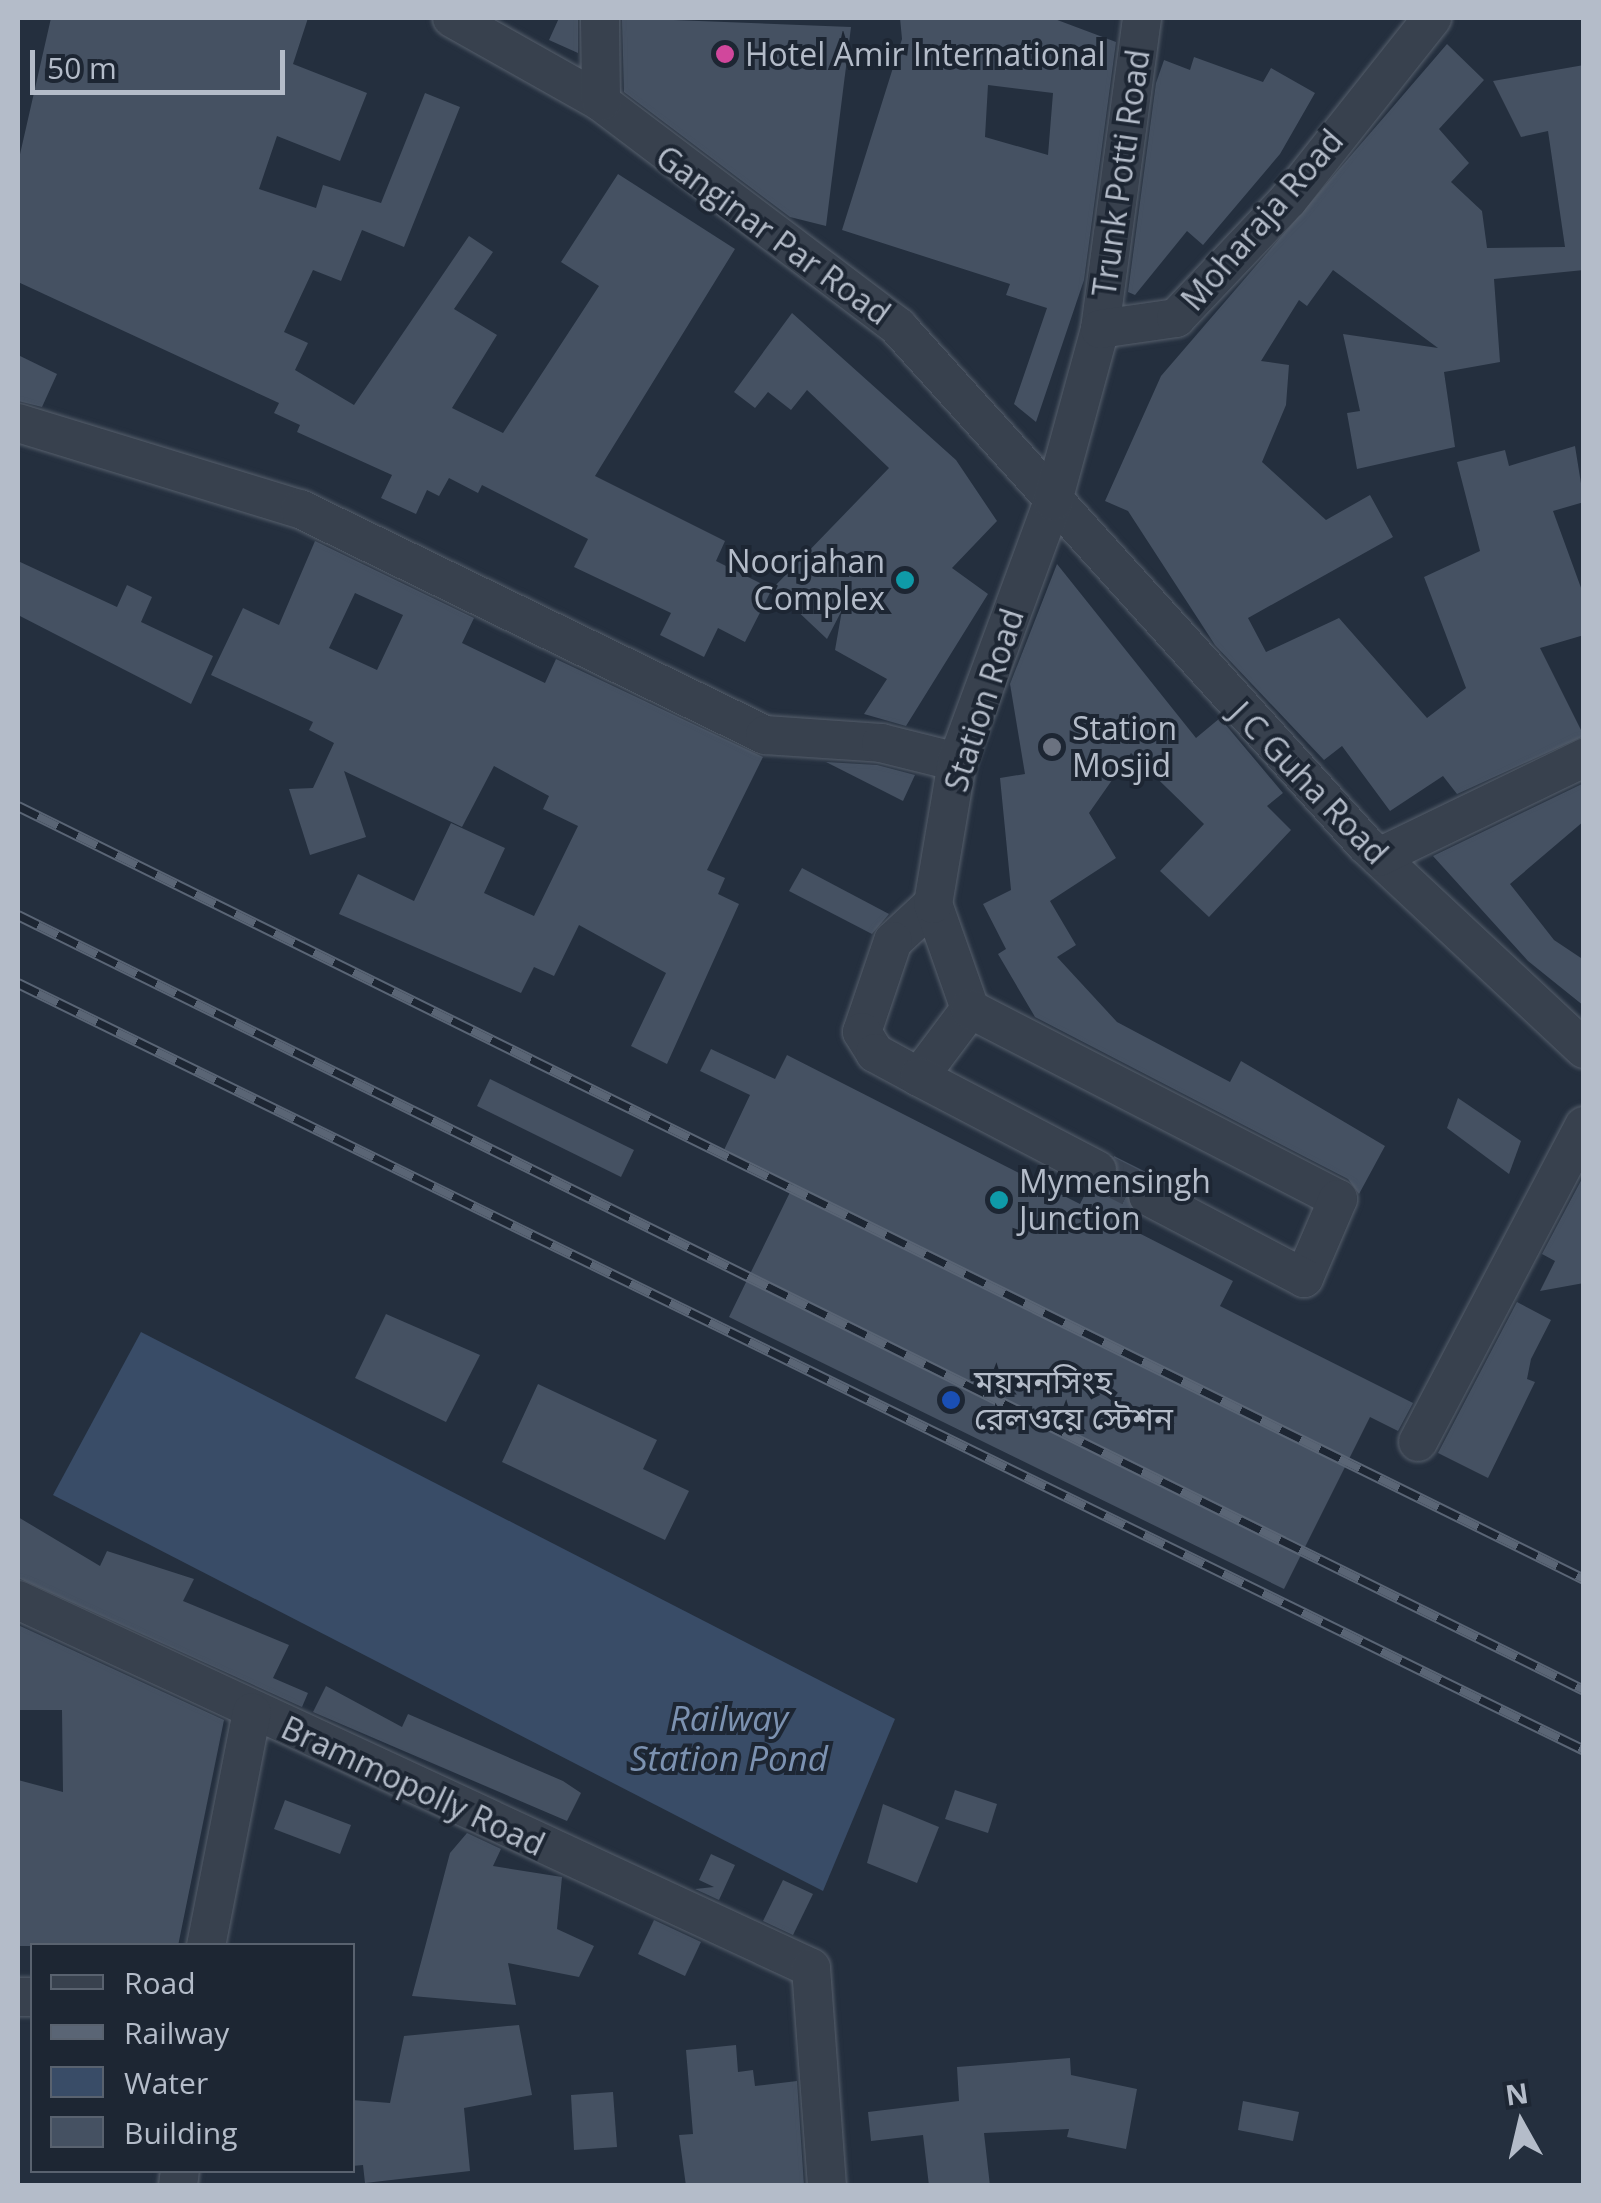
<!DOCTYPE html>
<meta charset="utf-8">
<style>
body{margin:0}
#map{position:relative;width:1601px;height:2203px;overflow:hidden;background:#242f3e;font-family:"Open Sans","Noto Sans Bengali",sans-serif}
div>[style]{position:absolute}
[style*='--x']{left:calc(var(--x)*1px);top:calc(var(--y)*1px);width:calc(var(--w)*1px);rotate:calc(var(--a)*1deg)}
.water>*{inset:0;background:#394c67}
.building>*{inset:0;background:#455162}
.minor-tunnel>*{height:38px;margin-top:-19px;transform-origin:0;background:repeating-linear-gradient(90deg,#3a4453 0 38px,transparent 0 57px)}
.roads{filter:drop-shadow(0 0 2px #565f6c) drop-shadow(0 0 2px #565f6c)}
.minor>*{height:38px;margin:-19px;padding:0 19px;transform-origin:19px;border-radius:19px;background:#38414e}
.rail>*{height:11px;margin-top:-5.5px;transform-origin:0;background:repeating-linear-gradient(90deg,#1d2633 0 22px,#5a6575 0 44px);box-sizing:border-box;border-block:2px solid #5a6575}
.dots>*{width:28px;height:28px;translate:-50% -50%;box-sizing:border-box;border:5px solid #1d2633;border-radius:50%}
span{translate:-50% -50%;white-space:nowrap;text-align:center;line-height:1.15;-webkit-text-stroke:8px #1d2633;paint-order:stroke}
.poi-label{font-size:32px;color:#b4bcc9}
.left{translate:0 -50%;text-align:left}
.right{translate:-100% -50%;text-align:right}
.street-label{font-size:32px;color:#b4bcc9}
.water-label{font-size:35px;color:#7c92b1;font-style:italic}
.frame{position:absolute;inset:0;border:20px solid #b4bcc9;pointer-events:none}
.legend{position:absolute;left:30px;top:1943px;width:325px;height:230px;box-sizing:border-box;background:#1d2633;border:2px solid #59626f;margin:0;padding:12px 18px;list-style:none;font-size:30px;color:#b4bcc9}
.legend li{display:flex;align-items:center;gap:20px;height:50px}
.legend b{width:50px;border:2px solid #59626f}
.north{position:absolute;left:1471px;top:2073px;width:100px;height:100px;-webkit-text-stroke:8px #1d2633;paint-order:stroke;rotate:352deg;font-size:28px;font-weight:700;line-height:40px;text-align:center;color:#b4bcc9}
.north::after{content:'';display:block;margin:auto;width:35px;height:45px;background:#b4bcc9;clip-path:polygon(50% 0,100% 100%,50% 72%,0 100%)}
.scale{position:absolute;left:30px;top:50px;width:255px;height:45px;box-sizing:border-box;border:5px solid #b4bcc9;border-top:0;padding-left:12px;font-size:30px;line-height:35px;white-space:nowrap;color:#b4bcc9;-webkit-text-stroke:8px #1d2633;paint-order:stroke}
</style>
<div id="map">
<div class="water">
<div style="clip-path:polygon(141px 1332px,895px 1719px,823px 1891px,53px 1495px)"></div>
</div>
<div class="building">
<div style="clip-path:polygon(51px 18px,308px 18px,293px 64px,367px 93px,340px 161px,277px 136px,259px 189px,316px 208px,323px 185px,381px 203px,425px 93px,460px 107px,404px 247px,362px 230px,341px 281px,313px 270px,284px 332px,308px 343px,295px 370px,354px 405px,469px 236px,493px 252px,454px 309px,497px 335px,452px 408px,503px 433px,599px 286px,561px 262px,618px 174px,735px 249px,595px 476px,725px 541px,716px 561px,772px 589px,745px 642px,718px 628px,704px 657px,660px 635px,671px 613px,574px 567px,588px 539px,482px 485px,478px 493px,449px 478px,439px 496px,427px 490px,416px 514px,381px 498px,392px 475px,297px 432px,300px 425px,274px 413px,279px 403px,18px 282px,18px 163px)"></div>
<div style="clip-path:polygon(559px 18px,578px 18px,578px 53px,549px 40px)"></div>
<div style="clip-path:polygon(622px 18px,851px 27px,826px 226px,790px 217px,624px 92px)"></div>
<div style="clip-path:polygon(evenodd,900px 18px,1052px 18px,1116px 42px,1084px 280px,1036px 422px,1014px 404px,1047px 308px,1006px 295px,1010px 284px,842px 230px,902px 39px,900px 18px,988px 85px,1053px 93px,1048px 155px,985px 137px,988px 85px)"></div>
<div style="clip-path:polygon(1447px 44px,1484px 80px,1439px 129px,1469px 163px,1451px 182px,1482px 211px,1487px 248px,1565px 247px,1548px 131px,1521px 137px,1493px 81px,1584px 65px,1584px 270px,1494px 279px,1500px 362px,1444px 372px,1455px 447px,1357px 469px,1347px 413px,1360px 411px,1343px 334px,1438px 348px,1333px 270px,1307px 306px,1299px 300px,1261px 361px,1289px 365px,1286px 405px,1262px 462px,1326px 520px,1370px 495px,1393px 537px,1248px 618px,1266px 652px,1339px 618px,1427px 718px,1466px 688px,1424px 577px,1480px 551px,1457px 462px,1505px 450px,1509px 466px,1575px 446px,1584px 502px,1553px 511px,1584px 596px,1584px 635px,1540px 648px,1584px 736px,1457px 794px,1443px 776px,1390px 811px,1342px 746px,1324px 760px,1215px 645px,1128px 511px,1105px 501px,1161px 376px)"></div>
<div style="clip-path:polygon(1194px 57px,1263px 82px,1271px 68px,1315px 93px,1280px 154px,1203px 245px,1187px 231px,1135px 295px,1128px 292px,1156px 83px,1164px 60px,1190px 70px)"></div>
<div style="clip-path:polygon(792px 313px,956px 460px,997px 521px,952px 568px,988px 594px,906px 726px,864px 714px,887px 679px,835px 650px,842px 610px,827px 639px,773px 588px,889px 468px,807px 390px,791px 410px,768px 392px,755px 408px,734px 392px)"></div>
<div style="clip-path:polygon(18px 355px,57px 374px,42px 407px,18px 401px)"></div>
<div style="clip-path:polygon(evenodd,315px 541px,474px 618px,462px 643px,545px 683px,556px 659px,763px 757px,707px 870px,725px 878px,718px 894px,739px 904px,667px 1064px,631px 1046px,666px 973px,579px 925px,554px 976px,534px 967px,521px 993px,339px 914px,358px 874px,414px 901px,451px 823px,505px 848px,484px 893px,534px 916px,578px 826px,543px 809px,549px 796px,494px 766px,462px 827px,344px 771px,366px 837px,310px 855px,289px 789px,313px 788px,334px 743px,309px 730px,313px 722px,211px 675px,243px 608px,279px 625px,315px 541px,355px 593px,403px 615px,377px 670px,329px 648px,355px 593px)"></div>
<div style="clip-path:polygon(18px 561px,117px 607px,127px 585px,152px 597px,141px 622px,213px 656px,191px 704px,18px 615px)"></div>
<div style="clip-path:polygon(1057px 564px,1196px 738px,1220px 718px,1283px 793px,1267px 806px,1291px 830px,1209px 917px,1160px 871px,1204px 824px,1131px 753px,1089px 813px,1116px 858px,1050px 901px,1076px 945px,1057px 957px,1117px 1022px,1230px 1082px,1241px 1061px,1385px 1146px,1359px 1194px,1348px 1179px,1035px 1017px,998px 954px,1006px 949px,983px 904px,1011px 890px,1000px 778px,1025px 774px,1010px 684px)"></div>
<div style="clip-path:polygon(826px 762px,877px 765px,915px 775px,903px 801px)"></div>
<div style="clip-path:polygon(1584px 783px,1584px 821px,1510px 884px,1554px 940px,1584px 960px,1584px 1006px,1528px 961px,1433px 856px)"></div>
<div style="clip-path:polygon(802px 868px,889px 914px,872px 934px,789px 891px)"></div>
<div style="clip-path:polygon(711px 1049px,775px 1079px,787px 1055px,1080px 1204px,1087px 1190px,1116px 1181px,1114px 1156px,1150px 1174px,1128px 1186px,1138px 1216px,1131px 1229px,1233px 1281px,1220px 1306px,1413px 1403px,1398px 1431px,1370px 1417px,1284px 1589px,729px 1317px,794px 1184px,724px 1150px,750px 1095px,700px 1071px)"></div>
<div style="clip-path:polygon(490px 1079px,634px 1150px,621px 1177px,477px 1106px)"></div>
<div style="clip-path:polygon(1458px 1098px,1521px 1141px,1509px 1174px,1447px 1128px)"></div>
<div style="clip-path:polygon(1584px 1175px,1584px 1283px,1540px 1291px,1555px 1261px,1542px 1254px)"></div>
<div style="clip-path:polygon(1517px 1302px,1551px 1320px,1531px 1359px,1527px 1379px,1535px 1382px,1488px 1478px,1438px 1453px)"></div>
<div style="clip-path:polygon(386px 1314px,480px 1355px,446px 1422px,355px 1378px)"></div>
<div style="clip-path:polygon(538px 1384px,657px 1440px,643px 1469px,689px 1491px,665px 1540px,502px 1462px)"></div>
<div style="clip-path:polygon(18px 1517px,100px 1566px,107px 1551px,194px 1579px,183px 1601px,289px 1645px,273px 1678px,308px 1693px,302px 1707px,18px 1578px)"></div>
<div style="clip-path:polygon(18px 1625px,224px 1720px,178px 1946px,18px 1946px,18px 1780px,63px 1792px,62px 1710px,18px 1710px)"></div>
<div style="clip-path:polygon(326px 1686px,402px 1727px,408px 1714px,563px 1781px,581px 1793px,567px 1821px,313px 1712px)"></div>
<div style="clip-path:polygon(955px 1790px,997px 1804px,988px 1833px,945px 1819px)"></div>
<div style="clip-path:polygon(285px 1800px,351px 1825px,340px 1854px,274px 1829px)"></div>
<div style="clip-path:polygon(883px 1804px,939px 1827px,917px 1883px,867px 1863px)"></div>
<div style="clip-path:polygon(467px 1833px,501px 1849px,493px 1866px,562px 1877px,557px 1929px,594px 1946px,579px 1977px,508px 1963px,516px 2005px,412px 1996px,450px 1853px)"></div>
<div style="clip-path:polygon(711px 1854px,735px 1865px,719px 1900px,695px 1889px,714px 1887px,699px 1880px)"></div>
<div style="clip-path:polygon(783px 1880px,813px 1894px,793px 1935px,763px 1921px)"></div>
<div style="clip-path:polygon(654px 1920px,701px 1942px,685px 1976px,638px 1954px)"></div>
<div style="clip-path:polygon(519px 2025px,532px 2095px,464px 2108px,470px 2171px,365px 2183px,363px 2165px,352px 2166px,352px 2100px,390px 2103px,404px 2036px)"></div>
<div style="clip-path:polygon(736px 2045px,738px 2072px,753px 2070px,755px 2086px,797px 2081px,804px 2186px,686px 2186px,679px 2135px,693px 2134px,686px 2050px)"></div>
<div style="clip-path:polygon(1070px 2058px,1071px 2075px,1137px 2089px,1126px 2149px,1067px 2137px,1069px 2129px,984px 2133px,990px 2186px,929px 2186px,923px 2135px,871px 2141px,868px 2112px,959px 2101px,957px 2067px)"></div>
<div style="clip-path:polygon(613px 2092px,617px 2147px,574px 2150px,571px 2095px)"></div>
<div style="clip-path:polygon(1243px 2101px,1299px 2112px,1293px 2141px,1238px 2130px)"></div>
</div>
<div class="minor-tunnel">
<div style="--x:1097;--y:1170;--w:57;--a:27"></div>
</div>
<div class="roads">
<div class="minor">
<div style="--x:452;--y:18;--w:171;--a:29.4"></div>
<div style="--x:601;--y:102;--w:373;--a:37.1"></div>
<div style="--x:898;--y:327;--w:697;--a:47.91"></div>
<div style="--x:1365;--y:844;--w:300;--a:43.1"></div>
<div style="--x:600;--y:18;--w:84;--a:89.3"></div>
<div style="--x:1100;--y:329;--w:314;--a:-82.3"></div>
<div style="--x:18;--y:423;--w:295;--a:17"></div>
<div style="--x:300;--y:509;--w:517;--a:25.92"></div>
<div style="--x:765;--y:735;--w:116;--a:3.9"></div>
<div style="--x:881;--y:743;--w:78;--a:14"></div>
<div style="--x:1379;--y:857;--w:228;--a:-25.8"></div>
<div style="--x:933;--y:904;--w:54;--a:137.2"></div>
<div style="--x:893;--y:941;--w:96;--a:108.8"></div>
<div style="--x:862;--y:1032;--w:25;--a:58"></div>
<div style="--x:875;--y:1053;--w:50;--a:28.6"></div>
<div style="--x:919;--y:1077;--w:85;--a:-53.1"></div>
<div style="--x:970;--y:1009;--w:111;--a:-109.4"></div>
<div style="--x:933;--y:904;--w:144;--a:-80.4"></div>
<div style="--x:957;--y:762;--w:278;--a:-69.8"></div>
<div style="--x:1053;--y:501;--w:178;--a:-74.7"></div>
<div style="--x:1100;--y:329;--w:77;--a:-8.2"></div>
<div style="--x:1176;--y:318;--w:163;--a:-46.5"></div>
<div style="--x:1288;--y:200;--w:232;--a:-51.6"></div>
<div style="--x:970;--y:1009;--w:414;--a:27.3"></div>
<div style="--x:1338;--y:1199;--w:86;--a:113.3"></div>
<div style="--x:1304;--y:1278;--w:176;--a:-152.3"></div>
<div style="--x:919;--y:1077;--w:201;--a:27.6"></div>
<div style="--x:1418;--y:1442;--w:357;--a:-62.3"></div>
<div style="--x:18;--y:1600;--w:874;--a:24.89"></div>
<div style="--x:811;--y:1968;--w:219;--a:85.8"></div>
<div style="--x:206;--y:1946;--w:238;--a:-78.9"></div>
<div style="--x:18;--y:1997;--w:14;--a:0"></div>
<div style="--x:178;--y:2186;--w:16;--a:-83"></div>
</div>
</div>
<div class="rail">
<div style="--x:18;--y:806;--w:1746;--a:26.27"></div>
<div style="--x:18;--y:915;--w:1747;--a:26.33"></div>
<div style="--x:18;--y:983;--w:1744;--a:26.09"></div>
</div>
<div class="dots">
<div style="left:725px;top:54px;background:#d1479c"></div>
<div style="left:905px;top:580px;background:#0f9aa8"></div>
<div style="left:1052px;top:747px;background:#6b7280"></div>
<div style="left:999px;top:1200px;background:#0f9aa8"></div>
<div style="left:951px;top:1400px;background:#1a4fb4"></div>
</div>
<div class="poi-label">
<span class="left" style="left:745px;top:54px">Hotel Amir International</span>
<span class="right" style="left:885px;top:580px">Noorjahan<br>Complex</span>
<span class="left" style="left:1072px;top:747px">Station<br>Mosjid</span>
<span class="left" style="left:1019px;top:1200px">Mymensingh<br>Junction</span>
<span class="left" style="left:974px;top:1400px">ময়মনসিংহ<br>রেলওয়ে স্টেশন</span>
</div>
<div class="street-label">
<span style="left:1121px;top:173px;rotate:-82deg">Trunk Potti Road</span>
<span style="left:1262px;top:220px;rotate:-49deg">Moharaja Road</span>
<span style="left:773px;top:235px;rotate:36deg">Ganginar Par Road</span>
<span style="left:984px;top:700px;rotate:-72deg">Station Road</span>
<span style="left:1309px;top:783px;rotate:46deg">J C Guha Road</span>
<span style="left:413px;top:1786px;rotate:25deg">Brammopolly Road</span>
</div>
<div class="water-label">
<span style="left:729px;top:1738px">Railway<br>Station Pond</span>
</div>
<div class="frame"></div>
<ul class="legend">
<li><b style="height:12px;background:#38414e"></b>Road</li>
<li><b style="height:12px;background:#5a6575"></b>Railway</li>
<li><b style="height:28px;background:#394c67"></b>Water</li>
<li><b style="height:28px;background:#455162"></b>Building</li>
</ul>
<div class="north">N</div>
<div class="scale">50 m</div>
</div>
